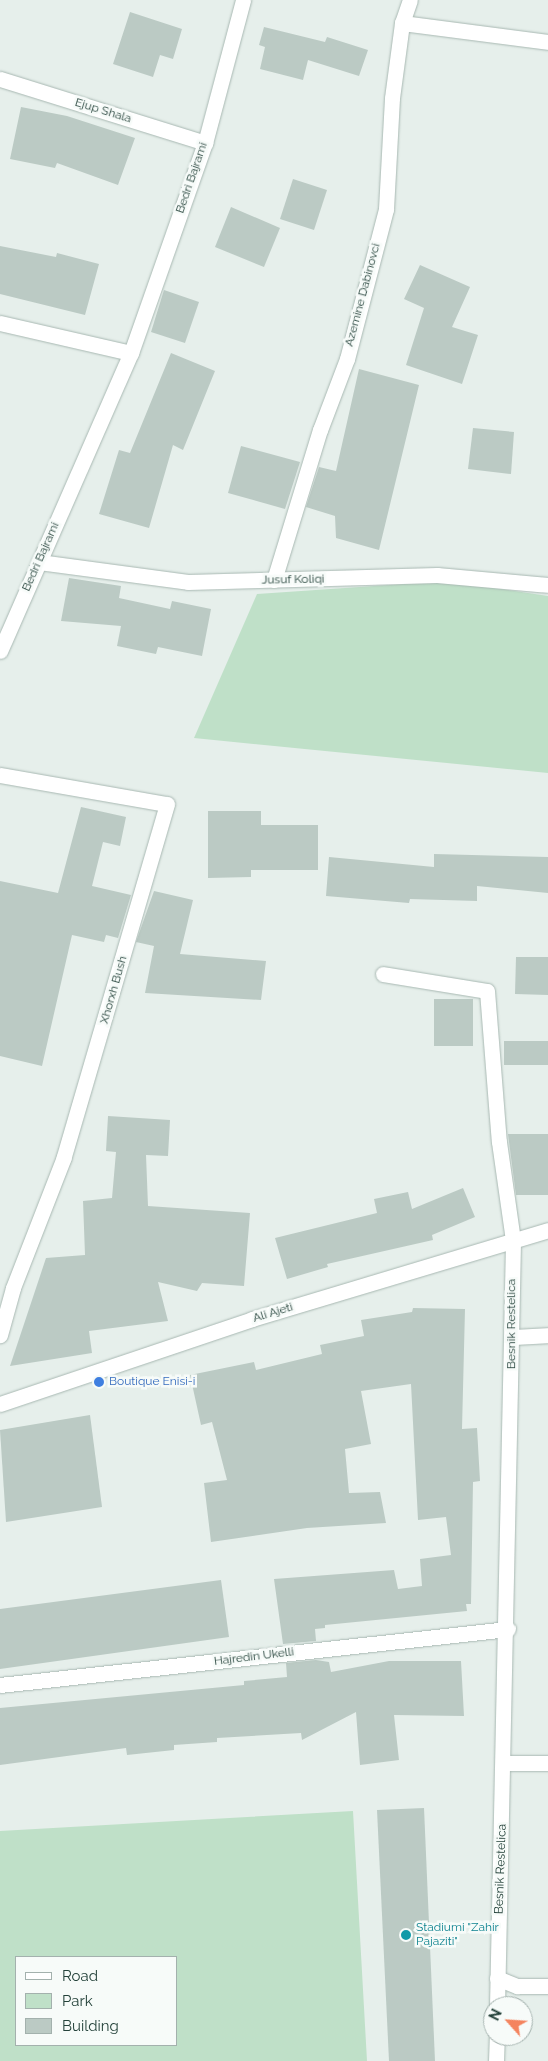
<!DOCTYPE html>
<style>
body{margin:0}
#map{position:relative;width:548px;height:2061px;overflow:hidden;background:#e6efeb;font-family:Raleway,sans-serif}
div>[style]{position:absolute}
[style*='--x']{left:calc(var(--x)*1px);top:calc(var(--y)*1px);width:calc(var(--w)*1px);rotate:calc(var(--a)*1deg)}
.green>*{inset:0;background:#bfe0c8}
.building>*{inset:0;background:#bbcac4}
.roads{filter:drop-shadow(0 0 1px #a8b8b2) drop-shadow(0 0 1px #a8b8b2)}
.service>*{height:15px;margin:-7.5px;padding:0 7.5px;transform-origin:7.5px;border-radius:7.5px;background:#fff}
.minor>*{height:15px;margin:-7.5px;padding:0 7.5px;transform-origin:7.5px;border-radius:7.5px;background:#fff}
.tertiary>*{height:15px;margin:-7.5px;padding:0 7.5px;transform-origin:7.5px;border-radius:7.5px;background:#fff}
.secondary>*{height:15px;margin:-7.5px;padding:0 7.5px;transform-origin:7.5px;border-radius:7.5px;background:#fff}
.dots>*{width:14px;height:14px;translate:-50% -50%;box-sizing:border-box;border:2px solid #f7fbf9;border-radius:50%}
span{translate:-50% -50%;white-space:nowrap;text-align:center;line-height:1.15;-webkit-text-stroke:5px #f7fbf9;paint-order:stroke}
.street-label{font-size:12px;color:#24423a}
.shop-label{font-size:12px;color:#366cbe}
.left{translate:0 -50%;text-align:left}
.culture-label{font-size:12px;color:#0d838f}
.legend{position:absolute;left:15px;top:1956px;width:162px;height:90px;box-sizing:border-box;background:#f7fbf9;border:1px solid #a3b1ad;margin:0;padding:6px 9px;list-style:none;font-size:15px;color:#24423a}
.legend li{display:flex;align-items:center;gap:10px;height:25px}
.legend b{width:25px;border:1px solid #a3b1ad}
.north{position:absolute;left:483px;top:1996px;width:50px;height:50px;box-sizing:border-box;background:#f7fbf9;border:1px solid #a3b1ad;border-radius:50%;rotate:296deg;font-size:14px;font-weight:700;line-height:20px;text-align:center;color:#24423a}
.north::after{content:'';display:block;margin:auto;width:18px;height:22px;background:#f4845f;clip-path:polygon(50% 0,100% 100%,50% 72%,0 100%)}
</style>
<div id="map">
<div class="green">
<div style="clip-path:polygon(448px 581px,548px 596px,548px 773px,194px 738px,257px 594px)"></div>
<div style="clip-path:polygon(evenodd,353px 1811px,367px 2061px,0 2061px,0 1831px,353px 1811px,16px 1957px,176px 1957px,176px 2045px,16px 2045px,16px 1957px)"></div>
</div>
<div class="building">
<div style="clip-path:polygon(130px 12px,182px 29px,173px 59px,160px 55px,153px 77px,113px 64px)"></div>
<div style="clip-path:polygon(264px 27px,325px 42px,327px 37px,368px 50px,359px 76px,308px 60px,303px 80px,260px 69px,265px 47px,259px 45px)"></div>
<div style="clip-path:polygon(21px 107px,67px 116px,135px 138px,118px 185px,57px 163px,55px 168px,10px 159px)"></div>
<div style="clip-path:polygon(293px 179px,327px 190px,314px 230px,280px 219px)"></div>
<div style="clip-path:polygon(231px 207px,280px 228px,264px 267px,215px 247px)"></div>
<div style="clip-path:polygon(0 246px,56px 257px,57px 253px,99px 264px,85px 315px,0 294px)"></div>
<div style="clip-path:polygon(420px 265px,470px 287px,452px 327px,478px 335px,462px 384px,406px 365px,424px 308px,404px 299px)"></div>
<div style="clip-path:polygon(164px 290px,199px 302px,185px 343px,151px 332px)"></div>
<div style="clip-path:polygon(171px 353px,215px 371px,183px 450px,173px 445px,149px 528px,99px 514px,119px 450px,130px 453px)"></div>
<div style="clip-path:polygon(359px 369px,419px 385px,379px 550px,336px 538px,335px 516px,306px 507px,319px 467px,336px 471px)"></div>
<div style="clip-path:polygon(473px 428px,514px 432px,511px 474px,468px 469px)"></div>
<div style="clip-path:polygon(241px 446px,300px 462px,285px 509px,228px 493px)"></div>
<div style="clip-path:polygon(69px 578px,121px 586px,119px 598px,170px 609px,172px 601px,211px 609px,202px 656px,158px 647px,156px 654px,117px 646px,121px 626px,61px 621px)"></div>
<div style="clip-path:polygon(81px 807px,126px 817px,120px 846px,103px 842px,92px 886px,131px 895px,118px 938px,106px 935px,104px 942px,72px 935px,42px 1066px,0 1056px,0 881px,58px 893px)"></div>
<div style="clip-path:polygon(208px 811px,261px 811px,261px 825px,318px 825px,318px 870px,251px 870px,251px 877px,208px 878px)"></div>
<div style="clip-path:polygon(434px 854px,548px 857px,548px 893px,477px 886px,477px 901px,410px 899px,409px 903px,326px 896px,329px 857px,434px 867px)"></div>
<div style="clip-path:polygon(154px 891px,193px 900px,180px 954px,266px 961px,261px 1000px,145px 993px,154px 946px,136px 942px)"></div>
<div style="clip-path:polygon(516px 957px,548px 957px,548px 995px,515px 994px)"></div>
<div style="clip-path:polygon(434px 999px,473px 999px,473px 1046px,434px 1046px)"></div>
<div style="clip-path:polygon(504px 1041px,548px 1041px,548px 1065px,504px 1065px)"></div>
<div style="clip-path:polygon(108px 1116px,170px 1120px,168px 1156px,146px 1155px,148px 1206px,250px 1213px,244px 1286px,202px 1283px,197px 1291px,158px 1282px,168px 1321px,89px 1331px,92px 1353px,10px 1366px,46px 1258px,85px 1255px,83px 1201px,112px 1198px,116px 1152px,106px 1151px)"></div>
<div style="clip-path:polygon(508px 1134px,548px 1134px,548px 1195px,516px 1195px)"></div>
<div style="clip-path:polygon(463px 1188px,475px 1217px,432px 1235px,433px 1240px,327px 1264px,328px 1267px,287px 1279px,275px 1238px,377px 1213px,374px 1199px,408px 1192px,412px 1209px)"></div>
<div style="clip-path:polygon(413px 1308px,465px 1309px,462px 1429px,477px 1428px,480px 1481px,473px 1482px,471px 1604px,466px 1604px,467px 1611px,325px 1625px,325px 1628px,315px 1629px,316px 1641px,283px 1644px,274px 1579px,394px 1570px,398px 1589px,422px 1586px,420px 1559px,451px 1555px,446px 1517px,418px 1520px,411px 1384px,361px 1391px,371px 1444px,345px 1449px,349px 1493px,380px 1492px,386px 1523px,307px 1528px,211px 1542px,204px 1483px,227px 1480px,212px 1422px,201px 1425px,190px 1375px,254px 1362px,256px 1370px,322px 1354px,320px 1345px,364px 1336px,361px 1320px,412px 1312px)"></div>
<div style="clip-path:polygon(90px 1415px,102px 1507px,6px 1522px,0 1430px)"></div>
<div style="clip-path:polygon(221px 1580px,229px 1637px,0 1669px,0 1609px)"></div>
<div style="clip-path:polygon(316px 1660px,329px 1662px,331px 1672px,389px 1661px,461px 1661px,464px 1716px,394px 1715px,399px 1760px,360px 1765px,356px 1712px,302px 1740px,301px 1733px,217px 1738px,217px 1742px,174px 1745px,174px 1750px,127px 1755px,126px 1748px,0 1765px,0 1708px,244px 1685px,244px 1681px,287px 1677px,286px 1663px)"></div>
<div style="clip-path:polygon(424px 1808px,435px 2061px,389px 2061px,377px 1810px)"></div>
</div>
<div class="roads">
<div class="service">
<div style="--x:512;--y:1337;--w:36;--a:-3"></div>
<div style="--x:497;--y:1978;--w:22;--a:22"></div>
<div style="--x:517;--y:1986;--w:31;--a:0"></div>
</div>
<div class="minor">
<div style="--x:402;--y:23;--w:147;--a:7.4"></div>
<div style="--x:0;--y:79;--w:215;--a:17.3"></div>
<div style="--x:0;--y:323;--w:134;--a:12.9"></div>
<div style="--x:39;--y:562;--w:150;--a:7.6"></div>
<div style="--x:188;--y:582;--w:249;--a:-1.6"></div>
<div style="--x:437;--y:575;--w:111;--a:5.1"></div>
<div style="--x:274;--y:580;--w:157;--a:-73"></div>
<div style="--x:320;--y:430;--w:76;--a:-69.2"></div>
<div style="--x:347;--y:359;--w:155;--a:-75.4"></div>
<div style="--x:386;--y:209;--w:111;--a:-86.9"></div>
<div style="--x:392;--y:98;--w:76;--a:-82.4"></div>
<div style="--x:402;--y:23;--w:24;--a:-71"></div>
<div style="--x:0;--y:651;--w:326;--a:-66.3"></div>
<div style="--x:131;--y:353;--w:223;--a:-70.6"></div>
<div style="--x:205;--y:143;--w:148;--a:-75.1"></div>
<div style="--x:0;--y:775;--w:169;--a:9.9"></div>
<div style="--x:167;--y:804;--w:368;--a:106.3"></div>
<div style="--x:64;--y:1157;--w:141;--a:111.3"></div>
<div style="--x:13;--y:1288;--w:49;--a:105.5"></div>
<div style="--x:383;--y:974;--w:105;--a:9.3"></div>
<div style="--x:487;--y:991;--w:151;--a:85.5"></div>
<div style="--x:499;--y:1142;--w:99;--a:81.9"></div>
<div style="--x:0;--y:1685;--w:511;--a:-6.29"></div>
<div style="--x:505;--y:1763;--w:43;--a:0"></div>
</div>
<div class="tertiary">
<div style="--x:497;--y:2006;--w:766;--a:-88.8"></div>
<div style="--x:496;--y:2061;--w:25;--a:-88"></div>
</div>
<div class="secondary">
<div style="--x:0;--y:1404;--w:266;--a:-18.6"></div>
<div style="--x:252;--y:1319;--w:309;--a:-16.7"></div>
</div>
</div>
<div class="dots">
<div style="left:99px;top:1382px;background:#3f7fe0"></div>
<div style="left:406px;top:1935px;background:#0f9aa8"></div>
</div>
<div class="street-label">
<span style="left:103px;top:111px;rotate:17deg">Ejup Shala</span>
<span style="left:192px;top:178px;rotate:-71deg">Bedri Bajrami</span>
<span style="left:363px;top:295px;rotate:-75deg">Azemine Dabinovci</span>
<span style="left:41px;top:557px;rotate:-66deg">Bedri Bajrami</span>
<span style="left:293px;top:580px;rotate:-1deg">Jusuf Koliqi</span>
<span style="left:114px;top:990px;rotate:-74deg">Xhorxh Bush</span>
<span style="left:273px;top:1313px;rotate:-17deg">Ali Ajeti</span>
<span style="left:512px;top:1324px;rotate:-90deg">Besnik Restelica</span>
<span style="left:254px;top:1657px;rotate:-7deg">Hajredin Ukelli</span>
<span style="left:501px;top:1869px;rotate:-88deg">Besnik Restelica</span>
</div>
<div class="shop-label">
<span class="left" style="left:109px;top:1382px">Boutique Enisi-i</span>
</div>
<div class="culture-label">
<span class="left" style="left:416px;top:1935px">Stadiumi "Zahir<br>Pajaziti"</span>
</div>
<ul class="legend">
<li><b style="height:6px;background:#fff"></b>Road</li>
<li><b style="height:14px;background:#bfe0c8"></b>Park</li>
<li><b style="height:14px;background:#bbcac4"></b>Building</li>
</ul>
<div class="north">N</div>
</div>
